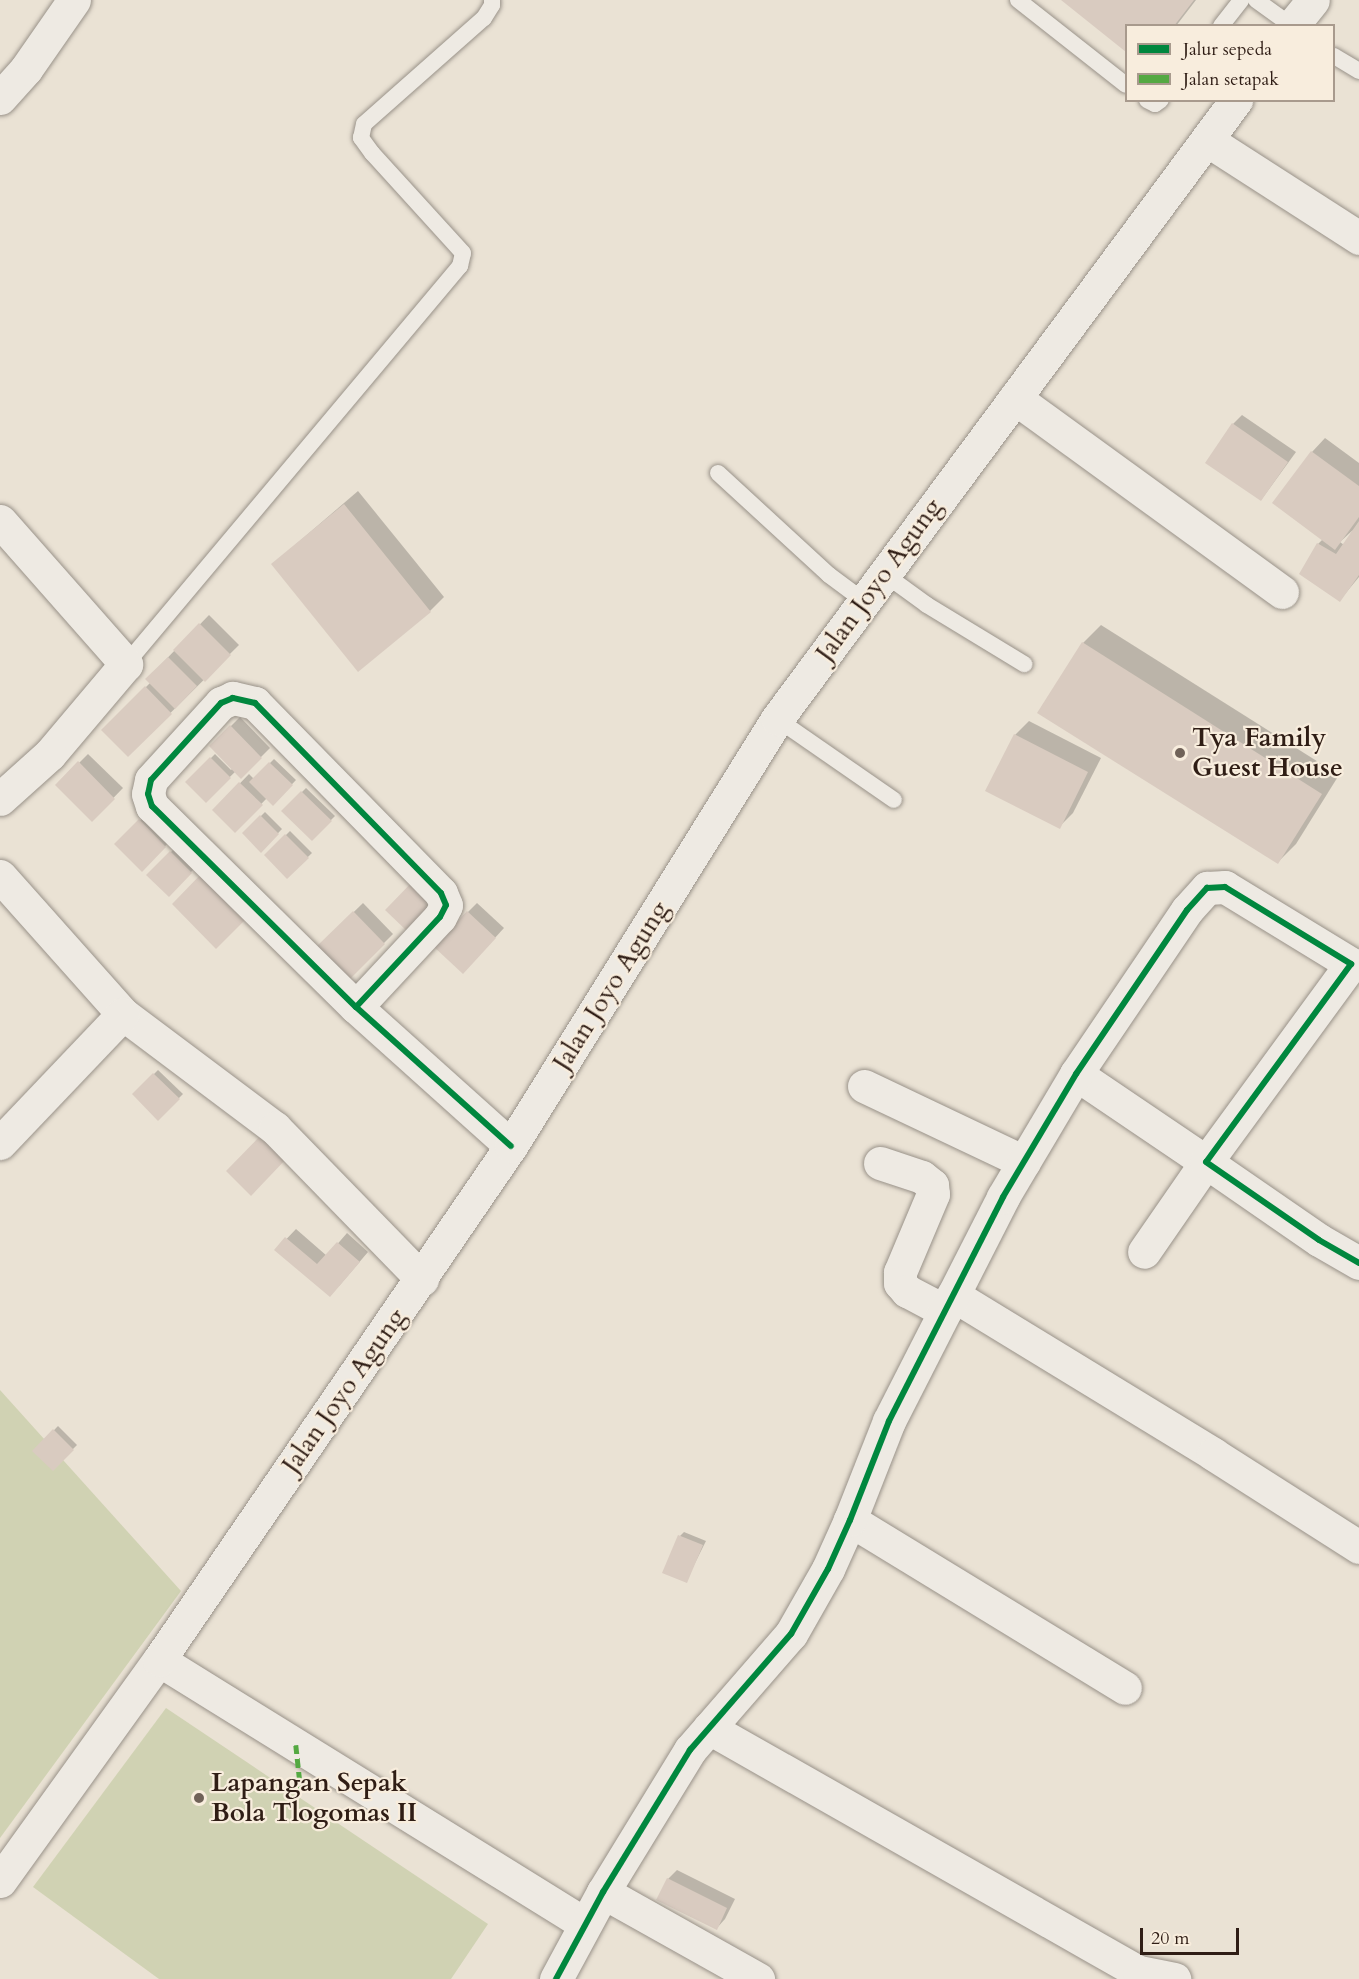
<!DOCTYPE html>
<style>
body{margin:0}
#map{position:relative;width:1359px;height:1979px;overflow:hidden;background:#eae2d4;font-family:Cardo,serif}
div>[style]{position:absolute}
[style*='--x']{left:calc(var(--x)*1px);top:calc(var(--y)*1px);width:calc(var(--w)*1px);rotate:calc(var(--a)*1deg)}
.green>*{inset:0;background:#d0d2b3}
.shadow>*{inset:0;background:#0003}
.building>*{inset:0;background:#d9cbc0}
.roads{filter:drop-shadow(0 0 2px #999289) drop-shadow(0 0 2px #999289)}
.lane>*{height:16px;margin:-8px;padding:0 8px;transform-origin:8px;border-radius:8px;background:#eeeae3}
.street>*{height:33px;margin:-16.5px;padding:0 16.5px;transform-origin:16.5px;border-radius:16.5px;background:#eeeae3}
.secondary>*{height:33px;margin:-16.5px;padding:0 16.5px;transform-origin:16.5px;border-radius:16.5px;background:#eeeae3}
.quiet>*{height:4.5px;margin-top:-2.25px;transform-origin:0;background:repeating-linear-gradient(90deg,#54a942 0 9px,transparent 0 13.5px)}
.cycleway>*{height:6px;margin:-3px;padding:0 3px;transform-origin:3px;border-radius:3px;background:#00873e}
.dots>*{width:16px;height:16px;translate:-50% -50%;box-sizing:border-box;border:3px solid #f8eddd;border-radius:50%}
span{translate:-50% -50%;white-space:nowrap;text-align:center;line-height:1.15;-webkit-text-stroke:4.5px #f8eddd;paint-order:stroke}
.street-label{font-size:26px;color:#2f1d15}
.poi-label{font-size:26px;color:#2f1d15;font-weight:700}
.left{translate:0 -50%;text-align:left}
.legend{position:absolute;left:1125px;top:24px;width:210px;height:78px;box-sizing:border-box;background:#f8eddd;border:2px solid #a89a8d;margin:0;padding:8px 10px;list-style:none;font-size:18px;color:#2f1d15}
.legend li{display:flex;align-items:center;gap:12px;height:30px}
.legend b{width:30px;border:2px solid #a89a8d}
.scale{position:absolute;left:1140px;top:1928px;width:99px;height:27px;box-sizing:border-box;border:3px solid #2f1d15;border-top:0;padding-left:8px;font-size:18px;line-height:21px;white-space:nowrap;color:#2f1d15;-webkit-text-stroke:4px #f8eddd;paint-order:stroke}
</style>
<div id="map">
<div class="green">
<div style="clip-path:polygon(0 1390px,181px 1591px,0 1838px)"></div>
<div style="clip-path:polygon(166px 1708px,488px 1924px,451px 1979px,159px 1979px,33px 1887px)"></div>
</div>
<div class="shadow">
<div style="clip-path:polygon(1063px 0,1196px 0,1176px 26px,1126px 26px,1126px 50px)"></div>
<div style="clip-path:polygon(1242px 415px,1296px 452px,1261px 500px,1233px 424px)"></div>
<div style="clip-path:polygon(evenodd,1325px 438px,1359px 463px,1359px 577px,1340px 600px,1318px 544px,1323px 539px,1312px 452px,1325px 438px,1353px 530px,1344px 545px,1340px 542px,1353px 530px)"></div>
<div style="clip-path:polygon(358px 491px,444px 597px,430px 611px,273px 564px)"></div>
<div style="clip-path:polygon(209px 615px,239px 645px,128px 755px,103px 730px,151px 682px,147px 679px)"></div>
<div style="clip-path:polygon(1101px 625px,1339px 775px,1296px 844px,1278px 862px,1083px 643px)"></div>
<div style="clip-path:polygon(240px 717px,270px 748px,241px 777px,236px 771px,206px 800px,187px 782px,215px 754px,231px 770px,233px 768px,211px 746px)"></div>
<div style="clip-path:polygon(1029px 721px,1101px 758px,1073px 813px,1059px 827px,1015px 735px)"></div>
<div style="clip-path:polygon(88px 754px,123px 788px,92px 820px,57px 785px)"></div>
<div style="clip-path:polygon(274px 759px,296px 780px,273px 804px,267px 798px,235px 831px,214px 810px,249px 774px,254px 779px)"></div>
<div style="clip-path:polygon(306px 788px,335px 816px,312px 839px,283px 811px)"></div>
<div style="clip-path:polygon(149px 812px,174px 837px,142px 870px,116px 844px)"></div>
<div style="clip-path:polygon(265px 812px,282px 829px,261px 851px,244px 833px)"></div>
<div style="clip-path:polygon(290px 831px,312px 853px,287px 877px,266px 855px)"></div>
<div style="clip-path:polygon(175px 848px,195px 868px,168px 895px,148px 875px)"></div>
<div style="clip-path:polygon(363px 903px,393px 934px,348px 979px,318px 947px)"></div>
<div style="clip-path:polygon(477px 903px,504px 928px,472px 963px,468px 912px)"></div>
<div style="clip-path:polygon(158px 1070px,183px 1094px,158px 1119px,134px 1094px)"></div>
<div style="clip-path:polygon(296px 1229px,327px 1256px,347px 1233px,368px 1252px,339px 1286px,276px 1250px)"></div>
<div style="clip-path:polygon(58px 1426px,77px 1445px,53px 1469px,34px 1451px)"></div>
<div style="clip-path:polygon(684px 1532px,706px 1541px,686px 1581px,680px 1536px)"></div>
<div style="clip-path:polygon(677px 1870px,735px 1899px,725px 1919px,716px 1929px,668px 1879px)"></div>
</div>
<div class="building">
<div style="clip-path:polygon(1061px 0,1194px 0,1174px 26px,1126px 26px,1126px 52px)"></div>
<div style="clip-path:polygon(1232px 423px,1288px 462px,1261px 501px,1205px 463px)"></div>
<div style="clip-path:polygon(1311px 451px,1359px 486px,1359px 517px,1335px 550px,1272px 503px)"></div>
<div style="clip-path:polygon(344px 504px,431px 612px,358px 672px,271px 564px)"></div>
<div style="clip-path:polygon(1359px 521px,1359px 575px,1340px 602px,1299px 574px,1317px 543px,1336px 554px)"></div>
<div style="clip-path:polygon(199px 623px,231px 655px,205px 682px,173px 650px)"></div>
<div style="clip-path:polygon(1082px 642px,1322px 794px,1278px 864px,1037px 713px)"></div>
<div style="clip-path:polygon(168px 657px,197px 686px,175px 709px,145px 679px)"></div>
<div style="clip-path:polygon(145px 686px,172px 714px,128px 757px,101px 730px)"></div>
<div style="clip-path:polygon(230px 725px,262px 758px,241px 779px,209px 746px)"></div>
<div style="clip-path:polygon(1014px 734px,1088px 772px,1060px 829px,985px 791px)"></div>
<div style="clip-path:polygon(210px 757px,231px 778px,206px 803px,185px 782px)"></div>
<div style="clip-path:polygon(78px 761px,115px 799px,92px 822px,55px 785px)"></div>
<div style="clip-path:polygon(269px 762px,293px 785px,273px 806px,249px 782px)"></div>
<div style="clip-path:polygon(239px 782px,263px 805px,235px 833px,212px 810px)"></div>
<div style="clip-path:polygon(301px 791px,332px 821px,312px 841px,281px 811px)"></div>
<div style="clip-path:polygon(260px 815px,279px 834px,261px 853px,242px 833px)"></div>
<div style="clip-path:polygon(139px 819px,166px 847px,142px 872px,114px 844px)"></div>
<div style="clip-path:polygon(285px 834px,309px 858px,287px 879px,264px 855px)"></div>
<div style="clip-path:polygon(170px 851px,192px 873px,169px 897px,146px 875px)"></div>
<div style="clip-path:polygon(204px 871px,249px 916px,216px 949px,172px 904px)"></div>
<div style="clip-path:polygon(416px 878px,438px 901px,408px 932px,385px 910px)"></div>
<div style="clip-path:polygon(353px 911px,385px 944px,348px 981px,316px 947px)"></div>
<div style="clip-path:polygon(467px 911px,496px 938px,463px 974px,434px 947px)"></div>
<div style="clip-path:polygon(153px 1073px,180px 1099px,158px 1121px,132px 1094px)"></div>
<div style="clip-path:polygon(263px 1133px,288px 1157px,251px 1196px,226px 1171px)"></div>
<div style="clip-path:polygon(285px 1237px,317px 1264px,337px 1242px,360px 1262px,330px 1297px,274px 1250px)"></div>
<div style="clip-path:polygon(53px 1429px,74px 1450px,53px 1471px,32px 1451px)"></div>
<div style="clip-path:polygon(678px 1535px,703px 1545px,687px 1583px,662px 1573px)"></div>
<div style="clip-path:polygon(667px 1878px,727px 1908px,717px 1930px,656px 1900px)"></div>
</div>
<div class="roads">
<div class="lane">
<div style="--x:1018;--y:0;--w:137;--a:38.2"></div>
<div style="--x:1256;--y:0;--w:44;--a:35.8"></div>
<div style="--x:1221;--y:26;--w:33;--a:-52"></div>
<div style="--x:1334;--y:56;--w:29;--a:31"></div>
<div style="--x:1147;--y:100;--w:9;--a:27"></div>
<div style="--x:1155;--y:104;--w:7;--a:-34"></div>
<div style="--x:718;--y:473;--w:151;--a:42.6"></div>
<div style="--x:829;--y:575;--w:44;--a:36.6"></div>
<div style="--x:883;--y:573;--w:54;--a:36"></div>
<div style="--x:927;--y:605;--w:114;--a:31.3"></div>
<div style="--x:126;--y:664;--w:520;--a:-50"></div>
<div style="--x:460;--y:266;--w:13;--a:-77"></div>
<div style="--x:463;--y:253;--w:135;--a:-132.3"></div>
<div style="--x:372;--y:153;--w:19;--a:-126"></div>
<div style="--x:361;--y:138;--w:14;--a:-78"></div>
<div style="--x:364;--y:124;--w:160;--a:-41.5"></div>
<div style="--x:484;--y:18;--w:15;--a:-58"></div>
<div style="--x:492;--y:5;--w:5;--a:-90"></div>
<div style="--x:777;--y:719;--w:142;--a:34.7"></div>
</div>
<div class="street">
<div style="--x:0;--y:98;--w:39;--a:-48"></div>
<div style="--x:26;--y:69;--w:84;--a:-55.2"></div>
<div style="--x:1207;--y:140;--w:181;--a:32.8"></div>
<div style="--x:1015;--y:398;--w:330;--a:36"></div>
<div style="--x:0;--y:521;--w:191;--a:48.6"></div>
<div style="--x:126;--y:664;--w:118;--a:130.2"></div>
<div style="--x:50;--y:754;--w:67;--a:138"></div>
<div style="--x:0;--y:876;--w:185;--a:48.3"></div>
<div style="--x:123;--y:1014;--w:190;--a:36.9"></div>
<div style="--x:275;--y:1128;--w:211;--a:45.8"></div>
<div style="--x:356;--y:1007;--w:123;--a:-47"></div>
<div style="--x:440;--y:917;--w:13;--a:-63"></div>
<div style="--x:446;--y:905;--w:13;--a:-113"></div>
<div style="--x:441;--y:893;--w:266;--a:-134.4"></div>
<div style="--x:255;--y:703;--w:23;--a:-167"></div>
<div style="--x:233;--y:698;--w:13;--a:157"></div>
<div style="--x:221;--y:703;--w:104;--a:132.3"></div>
<div style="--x:151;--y:780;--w:14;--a:102"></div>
<div style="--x:148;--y:794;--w:13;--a:72"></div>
<div style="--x:152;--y:806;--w:286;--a:44.6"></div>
<div style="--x:356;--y:1007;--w:208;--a:41.9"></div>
<div style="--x:1076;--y:1074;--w:157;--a:34.1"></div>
<div style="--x:1206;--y:1162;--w:109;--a:124.6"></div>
<div style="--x:864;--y:1086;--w:177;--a:25.4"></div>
<div style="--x:0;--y:1143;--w:178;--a:-46.4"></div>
<div style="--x:880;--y:1163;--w:44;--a:18.4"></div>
<div style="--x:922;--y:1177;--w:13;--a:39"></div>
<div style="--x:932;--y:1185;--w:9;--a:84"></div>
<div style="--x:933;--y:1194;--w:85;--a:112.9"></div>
<div style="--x:900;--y:1272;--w:11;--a:90"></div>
<div style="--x:900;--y:1283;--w:11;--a:49"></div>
<div style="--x:907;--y:1291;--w:43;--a:27.8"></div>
<div style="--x:953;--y:1295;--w:305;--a:31.4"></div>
<div style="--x:1213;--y:1454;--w:173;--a:32.5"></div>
<div style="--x:850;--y:1520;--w:322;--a:31.4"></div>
<div style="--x:159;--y:1660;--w:501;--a:31.79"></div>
<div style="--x:709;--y:1728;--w:494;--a:29.6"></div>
<div style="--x:1139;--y:1972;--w:36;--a:11"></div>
<div style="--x:603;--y:1892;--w:178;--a:29.3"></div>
<div style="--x:556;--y:1979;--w:99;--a:-61.6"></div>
<div style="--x:603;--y:1892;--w:167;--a:-58.5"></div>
<div style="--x:690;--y:1750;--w:154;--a:-49"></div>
<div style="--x:791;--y:1634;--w:75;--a:-60.4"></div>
<div style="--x:828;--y:1569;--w:54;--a:-65.8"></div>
<div style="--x:850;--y:1520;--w:106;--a:-68.5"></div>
<div style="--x:889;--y:1421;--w:251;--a:-63"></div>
<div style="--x:1003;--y:1197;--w:143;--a:-59.3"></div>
<div style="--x:1076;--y:1074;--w:198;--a:-55.9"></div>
<div style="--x:1187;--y:910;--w:30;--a:-48"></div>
<div style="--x:1207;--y:888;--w:18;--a:-3"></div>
<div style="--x:1225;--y:887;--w:148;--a:31.4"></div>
<div style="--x:1351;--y:964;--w:245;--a:126.2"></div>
<div style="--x:1206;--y:1162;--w:137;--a:34.6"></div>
<div style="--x:1319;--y:1240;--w:46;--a:29.9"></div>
</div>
<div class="secondary">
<div style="--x:1292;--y:26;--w:33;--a:-51"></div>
<div style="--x:0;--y:1881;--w:272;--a:-54.3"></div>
<div style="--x:159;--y:1660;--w:623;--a:-55.6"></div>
<div style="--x:511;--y:1146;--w:503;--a:-58.08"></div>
<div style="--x:777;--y:719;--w:771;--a:-53.44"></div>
</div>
</div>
<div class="quiet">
<div style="--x:296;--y:1745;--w:46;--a:83.8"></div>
</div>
<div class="cycleway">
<div style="--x:356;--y:1007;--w:123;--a:-47"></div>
<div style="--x:440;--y:917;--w:13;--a:-63"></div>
<div style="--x:446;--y:905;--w:13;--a:-113"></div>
<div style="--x:441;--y:893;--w:266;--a:-134.4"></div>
<div style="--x:255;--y:703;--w:23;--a:-167"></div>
<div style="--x:233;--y:698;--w:13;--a:157"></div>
<div style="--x:221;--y:703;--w:104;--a:132.3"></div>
<div style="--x:151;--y:780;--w:14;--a:102"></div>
<div style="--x:148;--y:794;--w:13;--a:72"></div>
<div style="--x:152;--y:806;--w:286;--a:44.6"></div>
<div style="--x:356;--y:1007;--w:208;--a:41.9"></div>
<div style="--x:556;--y:1979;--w:99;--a:-61.6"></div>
<div style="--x:603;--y:1892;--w:167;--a:-58.5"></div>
<div style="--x:690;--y:1750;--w:154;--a:-49"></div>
<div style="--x:791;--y:1634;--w:75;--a:-60.4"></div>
<div style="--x:828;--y:1569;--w:54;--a:-65.8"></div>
<div style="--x:850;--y:1520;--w:106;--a:-68.5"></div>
<div style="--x:889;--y:1421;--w:251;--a:-63"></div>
<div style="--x:1003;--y:1197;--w:143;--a:-59.3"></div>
<div style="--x:1076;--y:1074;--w:198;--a:-55.9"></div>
<div style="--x:1187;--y:910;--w:30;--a:-48"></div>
<div style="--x:1207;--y:888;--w:18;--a:-3"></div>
<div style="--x:1225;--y:887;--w:148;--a:31.4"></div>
<div style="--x:1351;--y:964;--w:245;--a:126.2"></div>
<div style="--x:1206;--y:1162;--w:137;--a:34.6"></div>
<div style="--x:1319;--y:1240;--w:46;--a:29.9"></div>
</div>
<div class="dots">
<div style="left:1180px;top:753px;background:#706258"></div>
<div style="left:199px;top:1798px;background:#706258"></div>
</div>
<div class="street-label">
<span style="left:879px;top:580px;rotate:-54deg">Jalan Joyo Agung</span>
<span style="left:611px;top:986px;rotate:-58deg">Jalan Joyo Agung</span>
<span style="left:344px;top:1391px;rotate:-55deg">Jalan Joyo Agung</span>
</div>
<div class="poi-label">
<span class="left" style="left:1192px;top:753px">Tya Family<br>Guest House</span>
<span class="left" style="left:211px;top:1798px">Lapangan Sepak<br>Bola Tlogomas II</span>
</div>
<ul class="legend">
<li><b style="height:8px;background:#00873e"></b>Jalur sepeda</li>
<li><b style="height:8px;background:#54a942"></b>Jalan setapak</li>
</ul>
<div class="scale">20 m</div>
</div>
